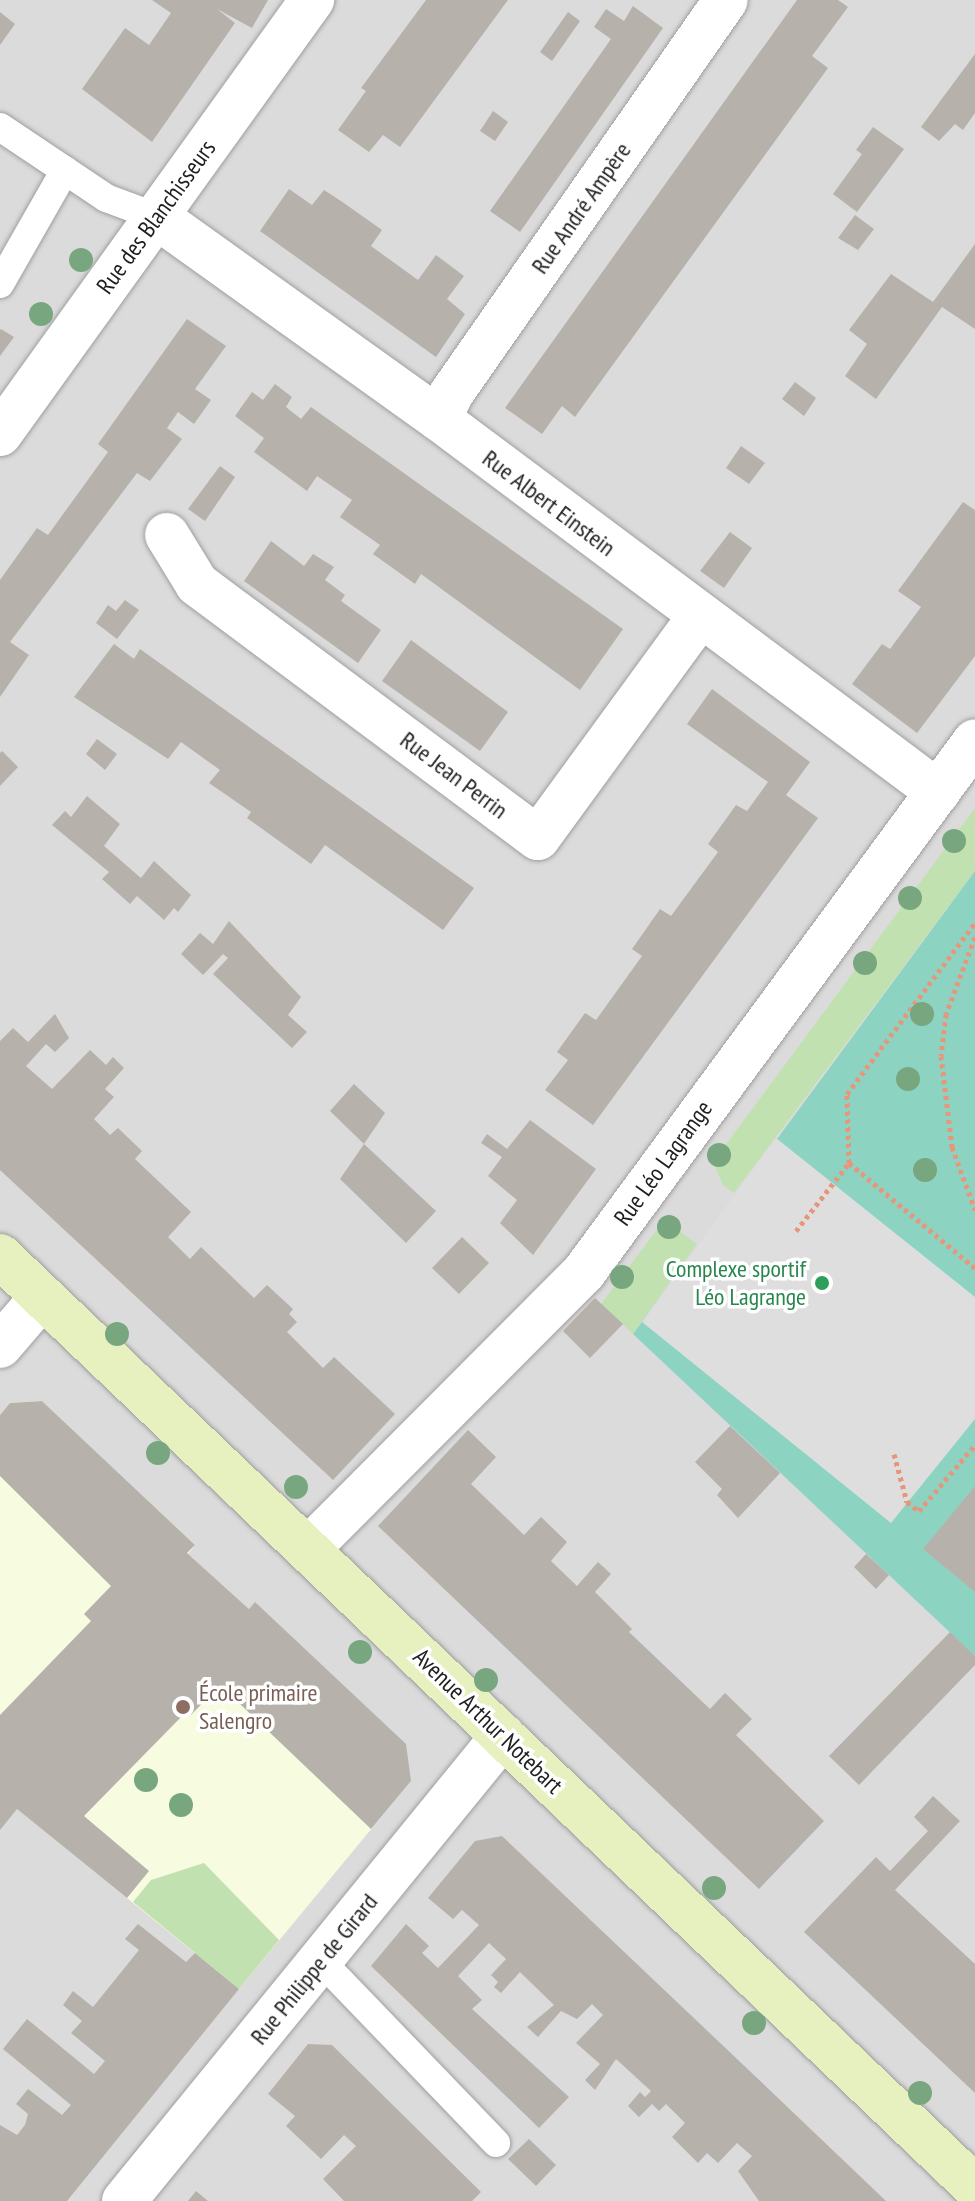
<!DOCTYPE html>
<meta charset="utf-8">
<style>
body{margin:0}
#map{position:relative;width:975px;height:2201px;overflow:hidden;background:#edece5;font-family:"PT Sans Narrow",sans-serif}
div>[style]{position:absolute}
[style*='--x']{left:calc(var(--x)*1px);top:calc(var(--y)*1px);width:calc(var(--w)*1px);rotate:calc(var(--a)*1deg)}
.residential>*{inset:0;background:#dbdbdb}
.education>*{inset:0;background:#f7fbe0}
.grass>*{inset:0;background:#c2e1b1}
.pitch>*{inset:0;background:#8cd3c2}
.parking>*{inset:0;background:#dedede}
.building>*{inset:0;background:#b6b2ab}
.path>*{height:5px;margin-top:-2.5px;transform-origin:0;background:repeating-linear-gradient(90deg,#e8967b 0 4px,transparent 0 8px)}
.roads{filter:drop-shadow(0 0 2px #9f9f9f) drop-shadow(0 0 2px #9f9f9f)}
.lane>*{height:28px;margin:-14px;padding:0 14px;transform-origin:14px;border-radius:14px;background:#fff}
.street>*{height:44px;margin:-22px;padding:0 22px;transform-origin:22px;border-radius:22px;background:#fff}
.secondary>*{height:44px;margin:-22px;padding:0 22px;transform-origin:22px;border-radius:22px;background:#e7f1bf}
.trees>*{width:24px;height:24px;margin:-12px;border-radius:50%;background:#78a77f}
.dots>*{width:22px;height:22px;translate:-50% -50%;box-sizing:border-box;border:4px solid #fff;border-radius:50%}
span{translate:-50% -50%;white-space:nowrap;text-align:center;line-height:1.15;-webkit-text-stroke:7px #fff;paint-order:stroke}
.street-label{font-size:24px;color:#1e1e1e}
.leisure-label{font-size:24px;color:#27864d}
.right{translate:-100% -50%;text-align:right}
.education-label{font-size:24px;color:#785e54}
.left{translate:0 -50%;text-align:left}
</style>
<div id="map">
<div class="residential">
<div style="clip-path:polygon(0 0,975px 0,975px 2201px,0 2201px)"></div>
</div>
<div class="education">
<div style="clip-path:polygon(42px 1401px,195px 1545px,188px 1554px,249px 1609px,411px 1781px,239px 1989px,0 1795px,0 1415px,10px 1403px)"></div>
</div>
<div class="grass">
<div style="clip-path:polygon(975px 808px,975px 871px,734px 1193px,723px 1185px,713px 1162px)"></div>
<div style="clip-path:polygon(670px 1224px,697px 1244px,633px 1334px,601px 1304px,659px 1227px)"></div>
<div style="clip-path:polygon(204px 1863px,279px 1940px,239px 1989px,133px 1902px,151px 1880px)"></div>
</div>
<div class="pitch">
<div style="clip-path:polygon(975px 871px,975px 1656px,633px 1334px)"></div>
</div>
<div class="parking">
<div style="clip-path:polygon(776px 1138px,975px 1297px,975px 1419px,891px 1523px,642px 1322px)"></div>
</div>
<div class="building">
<div style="clip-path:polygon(152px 0,268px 0,252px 28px,217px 9px,235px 23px,152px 142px,82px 89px,125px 28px,149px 45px,171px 13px)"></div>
<div style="clip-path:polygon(426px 0,508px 0,400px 147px,383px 135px,369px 152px,338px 130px,366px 91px,361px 88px)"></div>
<div style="clip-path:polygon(797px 0,838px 0,848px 7px,812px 56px,828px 68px,575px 417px,562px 406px,542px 434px,505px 408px)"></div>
<div style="clip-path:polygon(633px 6px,663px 28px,520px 232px,490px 211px,611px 39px,594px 27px,606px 9px,624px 21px)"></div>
<div style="clip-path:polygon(0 12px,15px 24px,0 45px)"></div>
<div style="clip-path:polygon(568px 12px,580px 21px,552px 61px,540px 52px)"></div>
<div style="clip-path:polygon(975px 54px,975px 113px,963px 130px,955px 124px,939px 141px,921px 127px)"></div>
<div style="clip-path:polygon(493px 111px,508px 122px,495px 141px,480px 131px)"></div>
<div style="clip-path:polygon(873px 127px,904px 149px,857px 212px,833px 194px,862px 154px,856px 150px)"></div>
<div style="clip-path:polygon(289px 189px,312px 205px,324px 190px,341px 201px,382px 230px,371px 246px,418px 280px,436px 255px,464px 276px,447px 299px,465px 314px,436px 357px,260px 231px)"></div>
<div style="clip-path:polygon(855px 215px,874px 229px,858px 250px,838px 238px)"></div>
<div style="clip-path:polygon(975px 244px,975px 329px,942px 307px,876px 399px,845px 376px,867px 344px,849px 330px,891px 274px,933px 302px)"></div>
<div style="clip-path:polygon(187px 319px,226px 346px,195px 389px,211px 400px,194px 424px,178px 412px,167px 428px,182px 439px,150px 481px,137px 473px,10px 642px,29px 655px,0 697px,0 580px,37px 528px,48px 535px,108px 452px,98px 444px)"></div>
<div style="clip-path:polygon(1px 329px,14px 337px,0 356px,0 330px)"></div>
<div style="clip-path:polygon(795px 382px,816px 398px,804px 416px,782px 399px)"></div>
<div style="clip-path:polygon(275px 384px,292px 397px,286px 407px,301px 419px,311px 407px,623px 629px,580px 690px,421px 574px,415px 584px,373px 554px,380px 545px,340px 517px,352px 500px,317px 476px,307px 491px,254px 452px,264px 438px,235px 416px,252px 392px,263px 400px)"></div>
<div style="clip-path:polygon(741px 446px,765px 463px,749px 484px,726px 468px)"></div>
<div style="clip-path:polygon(220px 466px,235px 477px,205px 521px,188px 509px)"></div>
<div style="clip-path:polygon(963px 502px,975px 510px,975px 656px,917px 733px,852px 684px,882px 644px,890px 649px,921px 607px,898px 591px)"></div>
<div style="clip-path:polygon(730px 532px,752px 548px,724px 588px,700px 571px)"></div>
<div style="clip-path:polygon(271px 541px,304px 566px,313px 554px,334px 567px,325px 580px,345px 595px,341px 601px,381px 630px,358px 663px,244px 581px)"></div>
<div style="clip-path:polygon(125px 600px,139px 610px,117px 639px,96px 623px,108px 605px,116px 611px)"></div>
<div style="clip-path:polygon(411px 640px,508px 712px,480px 751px,382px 681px)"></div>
<div style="clip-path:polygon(114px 644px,134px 659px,140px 649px,474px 888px,443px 930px,325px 845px,311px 864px,247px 818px,251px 812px,209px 783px,220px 770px,181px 742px,168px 759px,74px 697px)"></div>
<div style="clip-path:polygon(712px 689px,810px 762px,786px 795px,818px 818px,593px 1125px,545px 1090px,568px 1060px,557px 1052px,585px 1013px,596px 1020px,642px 956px,632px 949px,660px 909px,671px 916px,718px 852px,708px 844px,736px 805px,747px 811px,768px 782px,687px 724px)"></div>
<div style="clip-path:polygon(97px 739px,117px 754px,105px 770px,86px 754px)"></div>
<div style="clip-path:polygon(2px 751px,18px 767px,0 786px,0 753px)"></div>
<div style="clip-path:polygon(87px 796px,120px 824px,104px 846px,141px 878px,154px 861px,191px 895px,178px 912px,174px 908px,164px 920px,137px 896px,130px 904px,102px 879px,109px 872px,52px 825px,65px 811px,71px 817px)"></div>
<div style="clip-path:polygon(229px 921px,301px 997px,288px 1015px,307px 1032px,292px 1048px,213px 974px,228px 958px,223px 954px,203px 975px,181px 954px,200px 933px,213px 944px)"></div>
<div style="clip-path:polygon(55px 1014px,69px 1038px,55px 1052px,46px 1044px,26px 1066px,52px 1089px,90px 1050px,106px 1065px,113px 1057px,124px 1068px,105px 1089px,114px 1097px,94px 1119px,110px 1135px,118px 1128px,142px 1151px,135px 1159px,191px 1212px,168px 1237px,190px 1259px,201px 1247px,254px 1298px,267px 1285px,293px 1309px,289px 1314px,297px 1322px,287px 1332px,323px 1368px,334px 1357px,395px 1414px,333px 1480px,0 1170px,0 1041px,13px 1028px,28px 1042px)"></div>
<div style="clip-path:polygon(354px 1084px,385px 1113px,364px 1144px,330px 1111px)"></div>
<div style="clip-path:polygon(530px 1120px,596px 1169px,533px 1255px,500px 1223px,517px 1200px,488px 1176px,502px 1157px,481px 1143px,487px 1134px,507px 1149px)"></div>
<div style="clip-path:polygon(364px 1144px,436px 1211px,406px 1243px,340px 1179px)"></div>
<div style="clip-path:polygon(462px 1237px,489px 1263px,459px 1294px,432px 1268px)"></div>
<div style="clip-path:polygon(595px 1298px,623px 1324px,590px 1358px,563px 1331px)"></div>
<div style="clip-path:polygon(42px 1401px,195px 1545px,187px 1553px,249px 1609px,255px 1602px,406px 1744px,411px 1781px,371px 1829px,220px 1685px,191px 1715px,187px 1711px,84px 1816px,149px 1871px,127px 1898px,17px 1809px,0 1830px,0 1715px,91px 1621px,84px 1614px,111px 1586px,0 1476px,0 1415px,10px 1403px)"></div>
<div style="clip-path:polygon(730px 1426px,780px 1473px,738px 1518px,717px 1495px,722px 1489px,695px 1462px)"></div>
<div style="clip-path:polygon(468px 1430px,496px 1457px,471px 1484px,524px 1535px,541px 1517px,567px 1542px,551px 1561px,577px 1586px,598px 1562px,611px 1574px,595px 1592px,632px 1629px,629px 1632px,710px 1709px,725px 1693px,752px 1719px,736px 1735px,824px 1821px,759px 1889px,378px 1526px)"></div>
<div style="clip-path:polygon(975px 1486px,975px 1592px,923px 1549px)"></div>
<div style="clip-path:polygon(866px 1554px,889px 1575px,876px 1589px,854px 1567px)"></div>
<div style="clip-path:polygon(950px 1632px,975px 1656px,975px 1665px,859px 1785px,829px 1756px)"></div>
<div style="clip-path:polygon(933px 1796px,960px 1821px,895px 1890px,975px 1964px,975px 2093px,804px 1932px,876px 1857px,890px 1871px,928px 1831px,914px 1817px)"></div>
<div style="clip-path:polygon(502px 1836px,755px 2076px,886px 2201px,759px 2201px,738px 2171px,752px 2156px,737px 2143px,718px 2163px,707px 2153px,698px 2163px,672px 2137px,685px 2123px,666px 2104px,659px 2111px,652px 2104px,639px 2117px,628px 2106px,640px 2092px,645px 2097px,651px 2091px,616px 2059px,595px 2090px,585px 2080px,600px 2064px,576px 2043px,603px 2015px,592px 2004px,577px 2019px,561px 2011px,538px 2037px,527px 2027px,554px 2005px,520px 1972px,501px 1993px,494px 1987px,498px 1982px,491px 1975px,506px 1959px,489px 1943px,458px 1976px,482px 2000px,472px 2009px,569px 2097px,539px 2128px,371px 1966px,406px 1924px,429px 1946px,422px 1953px,438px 1968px,479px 1925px,462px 1910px,453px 1919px,428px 1898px,475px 1841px)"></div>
<div style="clip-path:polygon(138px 1924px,186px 1962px,195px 1953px,239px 1989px,67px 2201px,0 2201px,0 2125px,17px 2135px,25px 2125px,28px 2114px,16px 2104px,28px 2089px,62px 2115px,71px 2105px,3px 2049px,27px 2019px,94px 2074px,105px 2061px,71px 2033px,82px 2021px,63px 2005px,73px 1991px,93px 2007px,139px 1950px,125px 1939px)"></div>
<div style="clip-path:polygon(308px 2044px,332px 2045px,481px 2192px,472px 2201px,344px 2201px,323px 2179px,356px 2146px,344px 2135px,321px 2159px,286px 2126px,295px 2116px,268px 2094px)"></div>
<div style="clip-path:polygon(529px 2139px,556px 2165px,536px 2186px,508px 2159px)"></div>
<div style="clip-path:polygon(196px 2191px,208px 2201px,188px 2201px)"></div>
</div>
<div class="path">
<div style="--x:975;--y:937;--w:82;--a:110.6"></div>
<div style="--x:946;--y:1014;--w:42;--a:96.8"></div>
<div style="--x:941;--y:1056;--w:92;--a:83.1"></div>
<div style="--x:952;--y:1147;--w:67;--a:69.9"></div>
<div style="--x:849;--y:1163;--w:69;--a:-91.7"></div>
<div style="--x:847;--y:1094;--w:214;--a:-53.2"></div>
<div style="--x:796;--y:1231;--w:86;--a:-52.1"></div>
<div style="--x:849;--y:1163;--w:164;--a:39.8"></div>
<div style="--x:894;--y:1454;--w:50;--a:74.8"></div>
<div style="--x:907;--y:1502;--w:15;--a:37"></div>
<div style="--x:919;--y:1511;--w:87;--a:-49.7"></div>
</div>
<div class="roads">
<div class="lane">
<div style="--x:0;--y:127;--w:128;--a:33.8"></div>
<div style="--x:106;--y:198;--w:54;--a:20.4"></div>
<div style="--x:0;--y:284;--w:131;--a:-60.3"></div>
<div style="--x:320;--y:1960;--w:254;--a:46.1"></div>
</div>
<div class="street">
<div style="--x:157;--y:217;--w:347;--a:35.6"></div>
<div style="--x:439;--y:419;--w:623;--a:36.78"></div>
<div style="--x:439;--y:419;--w:28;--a:-64"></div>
<div style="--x:451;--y:394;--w:480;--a:-55.1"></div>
<div style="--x:0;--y:434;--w:535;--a:-54.29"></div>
<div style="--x:167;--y:535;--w:57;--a:58.5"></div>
<div style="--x:197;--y:584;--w:425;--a:36.7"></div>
<div style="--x:538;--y:838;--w:273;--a:-53.9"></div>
<div style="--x:0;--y:1346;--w:65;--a:-49.4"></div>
<div style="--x:309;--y:1548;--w:390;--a:-45.1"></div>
<div style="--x:584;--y:1272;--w:659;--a:-53.63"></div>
<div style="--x:124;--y:2201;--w:600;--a:-50.82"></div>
</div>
<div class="secondary">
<div style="--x:0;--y:1256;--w:1348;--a:43.68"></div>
</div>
</div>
<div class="trees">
<div style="left:81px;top:260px"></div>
<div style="left:41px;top:314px"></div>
<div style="left:954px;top:841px"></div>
<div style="left:910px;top:898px"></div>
<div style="left:865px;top:963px"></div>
<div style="left:922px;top:1014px"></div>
<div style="left:908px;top:1079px"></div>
<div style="left:719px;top:1155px"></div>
<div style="left:925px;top:1170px"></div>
<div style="left:669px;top:1227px"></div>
<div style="left:622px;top:1277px"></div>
<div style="left:117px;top:1334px"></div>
<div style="left:158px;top:1453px"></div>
<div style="left:296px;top:1487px"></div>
<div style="left:360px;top:1652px"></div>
<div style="left:486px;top:1680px"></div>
<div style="left:146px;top:1780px"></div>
<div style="left:181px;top:1805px"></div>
<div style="left:714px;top:1888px"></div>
<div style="left:754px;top:2023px"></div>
<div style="left:920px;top:2093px"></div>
</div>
<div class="dots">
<div style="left:822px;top:1283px;background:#2e9e5b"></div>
<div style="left:183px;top:1707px;background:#8d6e63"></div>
</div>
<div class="street-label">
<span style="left:581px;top:208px;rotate:-55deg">Rue André Ampère</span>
<span style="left:156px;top:217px;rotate:-54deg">Rue des Blanchisseurs</span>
<span style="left:549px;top:503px;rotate:37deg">Rue Albert Einstein</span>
<span style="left:454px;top:775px;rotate:37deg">Rue Jean Perrin</span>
<span style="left:663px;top:1163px;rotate:-54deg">Rue Léo Lagrange</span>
<span style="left:488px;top:1721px;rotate:44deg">Avenue Arthur Notebart</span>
<span style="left:314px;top:1969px;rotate:-51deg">Rue Philippe de Girard</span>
</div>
<div class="leisure-label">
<span class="right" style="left:806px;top:1283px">Complexe sportif<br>Léo Lagrange</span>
</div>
<div class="education-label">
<span class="left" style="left:199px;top:1707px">École primaire<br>Salengro</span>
</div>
</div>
